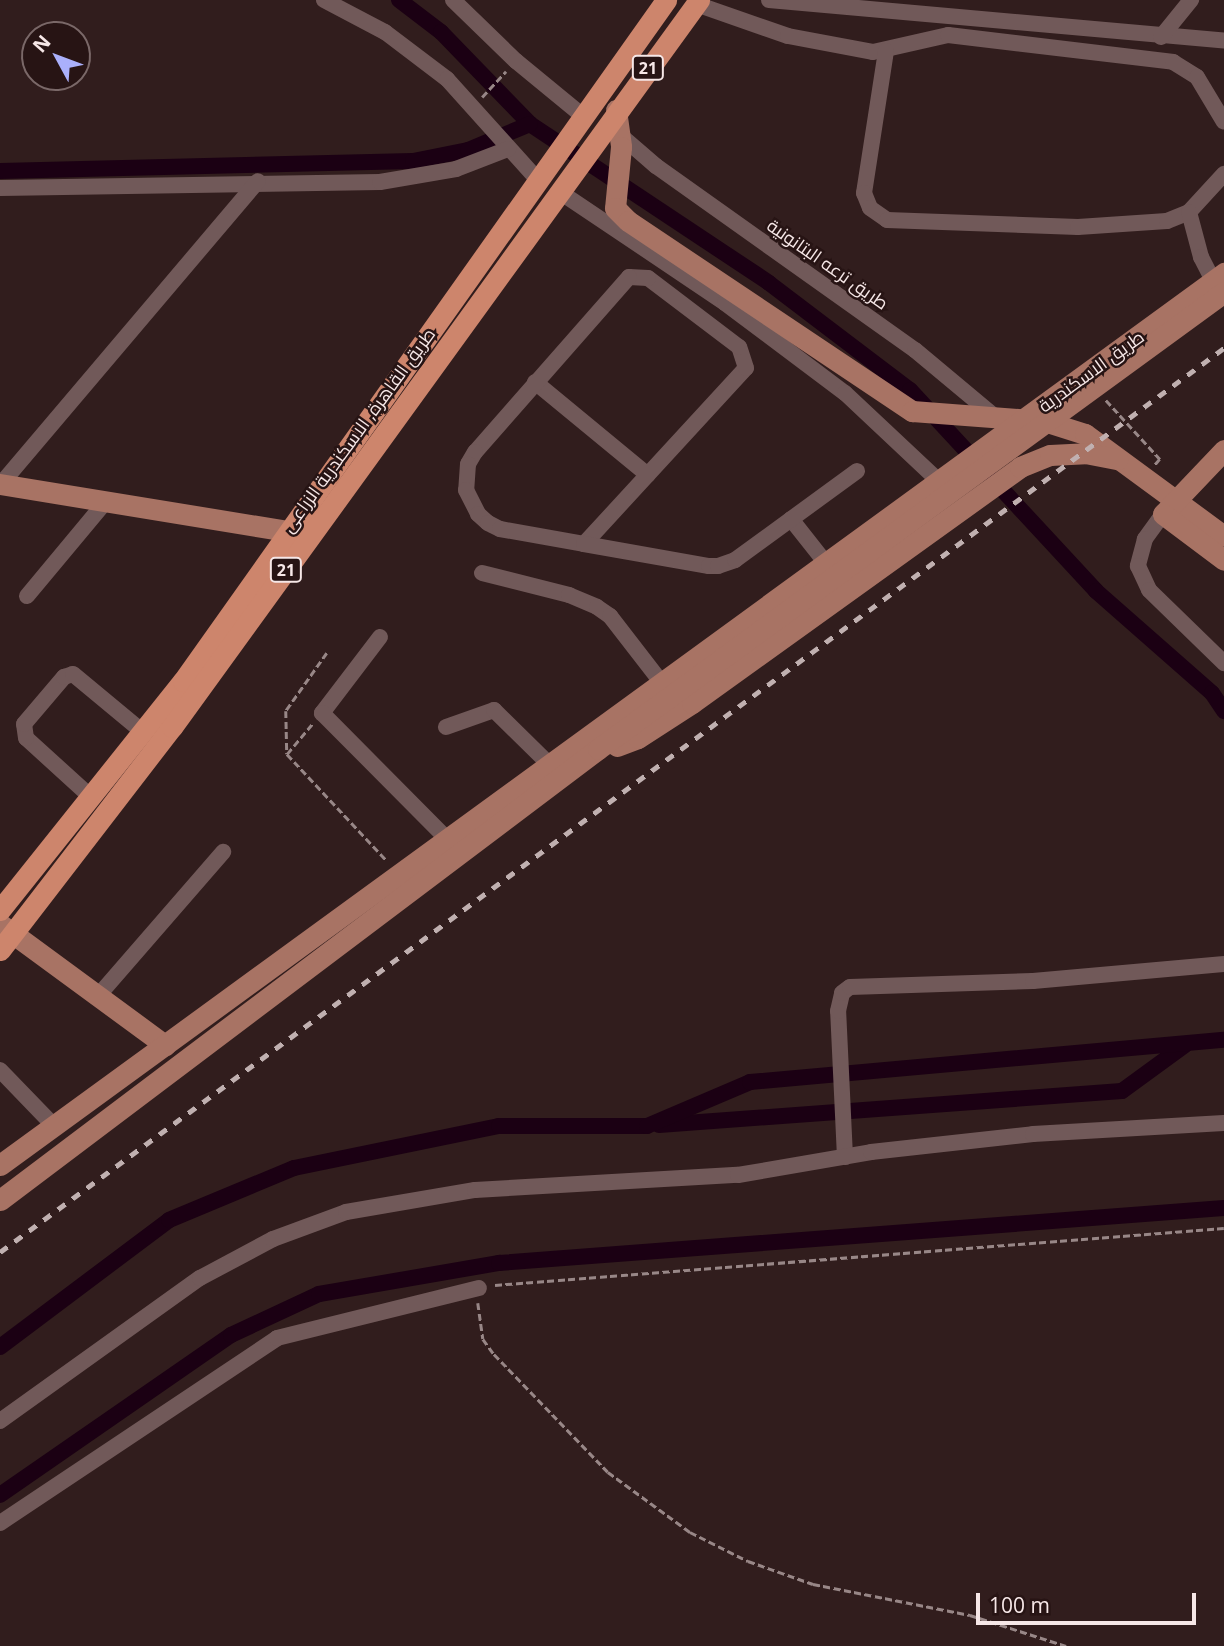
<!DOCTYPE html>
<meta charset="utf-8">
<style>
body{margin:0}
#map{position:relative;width:1224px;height:1646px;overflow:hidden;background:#311d1d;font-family:"Open Sans",Cairo,sans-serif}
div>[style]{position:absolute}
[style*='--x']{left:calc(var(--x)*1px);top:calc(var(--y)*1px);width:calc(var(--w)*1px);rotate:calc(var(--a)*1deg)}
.canal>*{height:16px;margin:-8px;padding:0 8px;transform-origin:8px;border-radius:8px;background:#1b0013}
.path>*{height:2.5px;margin-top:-1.25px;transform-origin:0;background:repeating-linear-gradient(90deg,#988787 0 7px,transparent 0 10.5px)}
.minor>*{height:16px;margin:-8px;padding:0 8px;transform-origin:8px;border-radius:8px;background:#715959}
.major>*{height:21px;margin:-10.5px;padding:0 10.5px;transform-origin:10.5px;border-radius:10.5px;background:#a87364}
.highway>*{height:21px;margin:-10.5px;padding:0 10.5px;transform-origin:10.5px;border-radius:10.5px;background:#cd856c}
.rail>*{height:4.5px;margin-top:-2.25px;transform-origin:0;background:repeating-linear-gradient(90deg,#c0b0b0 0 9px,transparent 0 18px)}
span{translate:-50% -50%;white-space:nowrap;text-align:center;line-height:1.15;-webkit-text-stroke:5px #271414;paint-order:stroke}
.shield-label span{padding:2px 5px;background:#271414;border:2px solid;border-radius:5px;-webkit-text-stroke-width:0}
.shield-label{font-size:16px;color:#f6e7e7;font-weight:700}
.street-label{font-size:18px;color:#f6e7e7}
.north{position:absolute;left:21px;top:21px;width:70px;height:70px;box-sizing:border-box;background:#271414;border:2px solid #7a6868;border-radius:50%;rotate:311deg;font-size:19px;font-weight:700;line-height:28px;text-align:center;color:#f6e7e7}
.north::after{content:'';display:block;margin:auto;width:24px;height:32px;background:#aab0fb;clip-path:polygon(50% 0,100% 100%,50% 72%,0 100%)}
.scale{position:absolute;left:976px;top:1593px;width:220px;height:32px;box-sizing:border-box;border:4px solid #f6e7e7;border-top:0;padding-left:9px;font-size:21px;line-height:24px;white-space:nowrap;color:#f6e7e7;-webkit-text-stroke:5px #271414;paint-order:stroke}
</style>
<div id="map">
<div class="canal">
<div style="--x:399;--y:0;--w:53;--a:37.3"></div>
<div style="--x:441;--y:32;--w:128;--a:45.9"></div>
<div style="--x:530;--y:124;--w:287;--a:33.6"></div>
<div style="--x:769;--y:283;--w:177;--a:37.2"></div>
<div style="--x:910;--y:390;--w:274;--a:47.2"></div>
<div style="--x:1096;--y:591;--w:154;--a:41.3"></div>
<div style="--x:1212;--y:693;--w:22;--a:56"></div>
<div style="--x:0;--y:171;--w:413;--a:-1.4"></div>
<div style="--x:413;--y:161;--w:56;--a:-11.3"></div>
<div style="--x:468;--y:150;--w:67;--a:-22.8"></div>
<div style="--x:659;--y:1125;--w:464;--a:-4.2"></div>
<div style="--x:1122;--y:1091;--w:78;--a:-36.1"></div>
<div style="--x:0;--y:1347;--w:211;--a:-36.9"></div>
<div style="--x:169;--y:1220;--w:135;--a:-22.6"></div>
<div style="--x:294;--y:1168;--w:209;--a:-11.6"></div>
<div style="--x:499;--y:1126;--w:148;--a:0"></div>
<div style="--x:647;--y:1126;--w:112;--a:-23.1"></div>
<div style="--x:750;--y:1082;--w:476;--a:-5.1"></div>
<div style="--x:0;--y:1495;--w:281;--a:-34.7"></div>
<div style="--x:231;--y:1335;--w:97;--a:-25"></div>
<div style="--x:319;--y:1294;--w:183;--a:-9.8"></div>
<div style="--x:499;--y:1263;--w:727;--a:-4.34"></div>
</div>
<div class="path">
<div style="--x:482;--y:97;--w:35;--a:-47"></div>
<div style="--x:1106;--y:400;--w:80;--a:47.5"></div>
<div style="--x:1160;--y:459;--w:8;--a:130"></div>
<div style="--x:327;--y:653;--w:71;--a:125.3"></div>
<div style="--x:286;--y:711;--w:43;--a:88.7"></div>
<div style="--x:287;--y:754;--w:146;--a:46.9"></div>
<div style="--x:287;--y:754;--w:39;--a:-50"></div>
<div style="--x:495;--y:1285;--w:731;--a:-4.47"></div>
<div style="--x:478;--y:1303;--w:36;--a:82"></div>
<div style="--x:483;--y:1339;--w:19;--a:54"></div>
<div style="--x:494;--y:1354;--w:164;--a:46"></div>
<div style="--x:608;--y:1472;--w:102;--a:36.2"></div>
<div style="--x:690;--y:1532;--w:65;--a:26.6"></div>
<div style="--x:748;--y:1561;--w:69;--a:19.5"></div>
<div style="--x:813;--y:1584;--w:160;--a:11.2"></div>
<div style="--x:970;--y:1615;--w:101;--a:17.9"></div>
</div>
<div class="minor">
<div style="--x:324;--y:0;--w:69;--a:27.7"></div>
<div style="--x:385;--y:32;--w:78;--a:37.2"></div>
<div style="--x:447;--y:79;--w:137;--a:48"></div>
<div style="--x:453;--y:0;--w:88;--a:44.1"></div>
<div style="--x:516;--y:61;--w:87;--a:39.4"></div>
<div style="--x:769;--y:0;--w:457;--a:5.1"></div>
<div style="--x:696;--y:4;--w:97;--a:19.2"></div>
<div style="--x:788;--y:36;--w:86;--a:10.7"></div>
<div style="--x:873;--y:52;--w:77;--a:-12.8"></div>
<div style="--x:948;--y:35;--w:227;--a:6.8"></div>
<div style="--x:1173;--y:62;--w:28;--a:32"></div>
<div style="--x:1197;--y:77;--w:52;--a:59"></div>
<div style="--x:1161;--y:37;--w:48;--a:-51"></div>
<div style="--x:886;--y:51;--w:144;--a:98.8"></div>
<div style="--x:864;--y:193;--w:16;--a:68"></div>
<div style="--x:870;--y:208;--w:21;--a:35"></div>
<div style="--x:887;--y:220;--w:191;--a:2.1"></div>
<div style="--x:1078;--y:227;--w:89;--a:-3.9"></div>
<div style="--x:1167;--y:221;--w:24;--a:-22"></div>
<div style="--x:1189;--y:212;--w:52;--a:-47.4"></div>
<div style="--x:619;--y:134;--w:49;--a:40.9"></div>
<div style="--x:656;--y:166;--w:318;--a:35.4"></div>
<div style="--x:915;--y:350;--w:109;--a:39.8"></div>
<div style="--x:0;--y:188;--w:380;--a:-0.9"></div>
<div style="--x:380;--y:182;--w:77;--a:-9.7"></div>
<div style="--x:456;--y:169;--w:56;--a:-21"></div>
<div style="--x:560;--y:192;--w:199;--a:33.9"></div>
<div style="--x:725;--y:303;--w:150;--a:36.9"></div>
<div style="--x:845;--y:393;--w:132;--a:43.2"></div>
<div style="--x:1189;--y:212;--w:47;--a:75.1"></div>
<div style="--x:1201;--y:257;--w:35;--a:63"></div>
<div style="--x:535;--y:382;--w:146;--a:39.5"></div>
<div style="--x:1;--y:484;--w:397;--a:-49.7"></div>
<div style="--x:1163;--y:514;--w:31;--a:126"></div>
<div style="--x:1145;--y:539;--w:28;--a:105"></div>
<div style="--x:1138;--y:566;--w:26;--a:65"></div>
<div style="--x:1149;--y:590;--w:105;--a:44.2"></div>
<div style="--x:791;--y:519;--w:55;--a:51.7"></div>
<div style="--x:584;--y:544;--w:239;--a:-47.4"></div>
<div style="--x:746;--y:368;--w:22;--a:-108"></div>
<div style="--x:739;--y:347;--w:114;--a:-142.8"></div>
<div style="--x:648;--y:278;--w:19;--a:-177"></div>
<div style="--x:629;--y:277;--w:233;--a:131.3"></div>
<div style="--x:475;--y:452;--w:14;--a:120"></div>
<div style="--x:468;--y:464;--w:26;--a:94"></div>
<div style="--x:466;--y:490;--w:27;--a:63"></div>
<div style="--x:478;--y:514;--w:13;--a:42"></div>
<div style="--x:488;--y:523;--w:13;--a:27"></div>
<div style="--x:500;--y:529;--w:85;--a:10.1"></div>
<div style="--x:584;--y:544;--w:127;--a:10"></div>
<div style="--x:709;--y:566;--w:9;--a:0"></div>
<div style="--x:718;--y:566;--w:18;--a:-19"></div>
<div style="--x:735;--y:560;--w:151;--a:-36.1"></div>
<div style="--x:482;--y:573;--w:90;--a:14.2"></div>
<div style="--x:569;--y:595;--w:30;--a:23"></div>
<div style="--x:597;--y:607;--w:16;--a:35"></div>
<div style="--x:610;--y:616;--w:83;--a:52.3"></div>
<div style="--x:27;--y:596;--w:125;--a:-50.2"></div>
<div style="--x:380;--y:637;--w:96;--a:127.3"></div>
<div style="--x:322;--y:713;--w:177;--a:45.2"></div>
<div style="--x:446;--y:727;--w:51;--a:-19.5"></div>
<div style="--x:494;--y:710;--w:77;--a:44.5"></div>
<div style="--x:92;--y:798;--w:89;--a:-137.7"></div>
<div style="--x:26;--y:738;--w:14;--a:-98"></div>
<div style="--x:24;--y:724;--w:62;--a:-49.6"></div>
<div style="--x:64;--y:677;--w:9;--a:-18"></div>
<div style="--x:73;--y:674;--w:92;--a:39.7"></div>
<div style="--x:98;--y:996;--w:191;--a:-49"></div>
<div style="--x:0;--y:1070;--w:78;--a:46"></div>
<div style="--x:845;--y:1157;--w:146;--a:-92.7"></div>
<div style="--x:838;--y:1011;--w:18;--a:-77"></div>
<div style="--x:842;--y:993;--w:10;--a:-37"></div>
<div style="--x:850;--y:987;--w:183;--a:-1.9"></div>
<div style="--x:1033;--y:981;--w:192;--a:-5.1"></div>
<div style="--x:0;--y:1421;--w:246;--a:-35.6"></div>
<div style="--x:200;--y:1278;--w:83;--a:-28.1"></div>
<div style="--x:273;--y:1239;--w:78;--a:-20.3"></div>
<div style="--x:346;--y:1212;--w:131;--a:-9.7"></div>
<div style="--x:475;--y:1190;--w:263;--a:-3.3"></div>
<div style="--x:738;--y:1175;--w:135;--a:-9.8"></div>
<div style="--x:871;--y:1152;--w:163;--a:-6.3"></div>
<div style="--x:1033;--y:1134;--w:191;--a:-3.3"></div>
<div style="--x:0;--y:1523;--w:333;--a:-33.7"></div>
<div style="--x:277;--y:1338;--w:208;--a:-13.9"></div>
</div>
<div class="major">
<div style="--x:616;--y:110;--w:37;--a:82"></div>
<div style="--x:621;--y:147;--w:61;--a:95.6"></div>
<div style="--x:615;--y:208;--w:18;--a:45"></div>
<div style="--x:628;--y:221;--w:342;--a:33.8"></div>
<div style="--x:912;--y:411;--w:132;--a:4.3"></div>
<div style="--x:1044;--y:421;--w:43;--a:17.6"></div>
<div style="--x:1085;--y:434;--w:172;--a:36.3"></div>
<div style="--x:1224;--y:450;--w:88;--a:133.6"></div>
<div style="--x:1163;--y:514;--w:76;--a:37"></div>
<div style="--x:0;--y:484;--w:309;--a:9.3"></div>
<div style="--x:617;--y:746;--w:22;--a:-21"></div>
<div style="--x:638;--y:738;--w:64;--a:-32.9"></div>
<div style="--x:692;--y:703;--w:404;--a:-35.7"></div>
<div style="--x:1020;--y:467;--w:32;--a:-22"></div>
<div style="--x:1050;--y:455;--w:35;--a:-3"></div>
<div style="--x:1085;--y:453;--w:33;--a:11"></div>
<div style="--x:0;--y:924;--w:205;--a:36.3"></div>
<div style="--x:0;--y:1165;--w:1515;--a:-36.08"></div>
<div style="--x:0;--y:1200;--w:749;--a:-37.02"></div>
<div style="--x:598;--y:749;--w:775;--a:-36.13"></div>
</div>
<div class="highway">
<div style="--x:0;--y:910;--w:293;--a:-51.4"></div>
<div style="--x:183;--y:681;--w:835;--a:-54.65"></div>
<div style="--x:0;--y:950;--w:282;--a:-52.4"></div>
<div style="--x:172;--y:727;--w:898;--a:-54.06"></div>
</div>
<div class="rail">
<div style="--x:0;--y:1252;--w:1522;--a:-36.45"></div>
</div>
<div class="shield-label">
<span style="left:648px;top:68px">21</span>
<span style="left:286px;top:570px">21</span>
</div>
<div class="street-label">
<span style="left:828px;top:264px;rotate:35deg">طريق ترعه البتانونية</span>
<span style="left:1091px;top:371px;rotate:-36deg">طريق الاسكندرية</span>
<span style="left:358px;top:430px;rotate:-54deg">طريق القاهرة, الاسكندرية الزراعى</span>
</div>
<div class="north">N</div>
<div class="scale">100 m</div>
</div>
